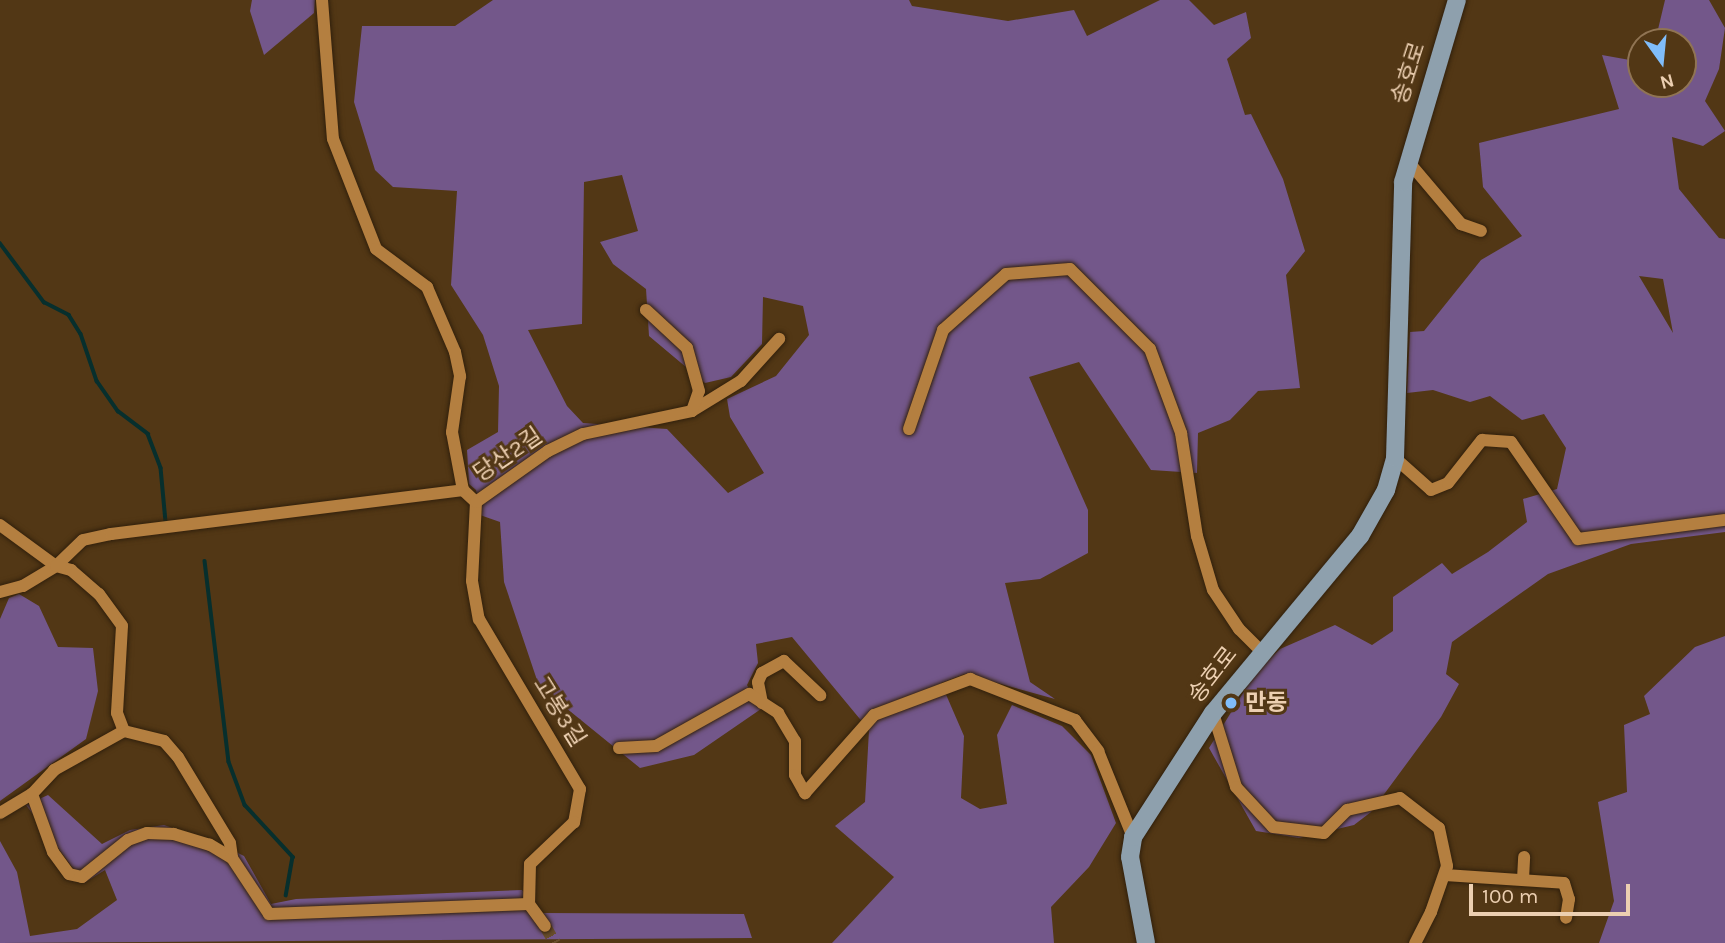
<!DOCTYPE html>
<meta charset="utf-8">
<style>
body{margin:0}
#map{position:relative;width:1725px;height:943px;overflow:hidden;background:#523715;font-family:Karla,"Noto Sans KR",sans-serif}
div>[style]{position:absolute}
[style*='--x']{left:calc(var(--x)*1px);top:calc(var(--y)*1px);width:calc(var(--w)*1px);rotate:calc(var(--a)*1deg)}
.green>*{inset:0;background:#73578a}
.stream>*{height:3.5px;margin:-1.75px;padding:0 1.75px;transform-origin:1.75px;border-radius:1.75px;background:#072f2d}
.minor-tunnel>*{height:12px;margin-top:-6px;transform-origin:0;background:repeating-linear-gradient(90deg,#694e2c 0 12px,transparent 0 18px)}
.roads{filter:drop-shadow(0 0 2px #31200c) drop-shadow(0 0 2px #31200c)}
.minor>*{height:12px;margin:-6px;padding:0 6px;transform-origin:6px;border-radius:6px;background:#b47f40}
.major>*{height:18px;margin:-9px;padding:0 9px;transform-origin:9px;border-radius:9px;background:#8ea0ad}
.dots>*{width:19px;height:19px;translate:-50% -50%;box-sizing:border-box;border:4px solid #523715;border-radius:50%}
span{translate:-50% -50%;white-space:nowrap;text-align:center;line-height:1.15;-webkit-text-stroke:6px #523715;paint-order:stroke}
.street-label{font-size:23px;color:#eccfb1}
.poi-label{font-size:23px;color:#eccfb1;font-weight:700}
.left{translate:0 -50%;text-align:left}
.north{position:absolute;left:1627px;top:28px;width:70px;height:70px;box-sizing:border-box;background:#523715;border:2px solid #907453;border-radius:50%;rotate:165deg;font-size:19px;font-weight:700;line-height:28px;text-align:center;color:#eccfb1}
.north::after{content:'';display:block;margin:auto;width:24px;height:32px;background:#80bdfa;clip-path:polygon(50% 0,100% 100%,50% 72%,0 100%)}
.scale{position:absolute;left:1469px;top:884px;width:161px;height:32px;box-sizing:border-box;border:4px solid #eccfb1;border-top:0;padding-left:9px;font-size:21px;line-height:24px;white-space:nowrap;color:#eccfb1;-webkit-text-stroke:5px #523715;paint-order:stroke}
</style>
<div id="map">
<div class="green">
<div style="clip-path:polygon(252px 0,315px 0,314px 13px,264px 55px,250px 11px)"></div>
<div style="clip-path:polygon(evenodd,493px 0,909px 0,912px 6px,1008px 21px,1074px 10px,1087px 36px,1160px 0,1189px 0,1214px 25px,1246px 12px,1251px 38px,1227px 59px,1245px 115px,1251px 114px,1283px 179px,1305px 251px,1286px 275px,1300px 388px,1258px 391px,1230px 420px,1198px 433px,1197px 473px,1151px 470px,1079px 362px,1029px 377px,1088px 510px,1088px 553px,1040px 579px,1005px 583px,1030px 682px,1055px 699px,965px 674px,941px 683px,964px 736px,961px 798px,980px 809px,1007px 804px,997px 735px,1012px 705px,1062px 726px,1091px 755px,1116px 823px,1089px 867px,1051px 907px,1054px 943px,832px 943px,894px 877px,835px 826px,865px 802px,869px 730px,792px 637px,756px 644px,758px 663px,747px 685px,761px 709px,694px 755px,640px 768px,539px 686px,504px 582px,500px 522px,480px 515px,476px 490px,469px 484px,467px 450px,498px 432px,499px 386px,483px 335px,451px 285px,457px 191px,393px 187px,375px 170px,354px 102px,362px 26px,455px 26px,493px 0,622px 175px,638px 231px,600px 242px,613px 264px,646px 289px,649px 336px,705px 383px,731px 377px,762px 344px,763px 297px,803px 306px,809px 335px,776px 376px,727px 399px,730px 417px,764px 473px,728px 493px,667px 429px,583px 423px,567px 406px,528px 330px,582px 324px,584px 182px,622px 175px)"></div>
<div style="clip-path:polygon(evenodd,1665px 0,1709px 0,1725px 28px,1719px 69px,1705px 101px,1725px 131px,1703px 146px,1672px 137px,1679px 189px,1719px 238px,1725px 239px,1725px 532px,1631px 544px,1548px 574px,1452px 642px,1446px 674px,1459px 684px,1441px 717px,1371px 812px,1354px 825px,1299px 838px,1256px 831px,1209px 748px,1256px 672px,1280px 649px,1335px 625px,1372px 645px,1393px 631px,1393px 597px,1442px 563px,1452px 574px,1488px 552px,1527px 522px,1523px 499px,1557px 489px,1566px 448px,1544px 414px,1522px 420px,1490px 396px,1470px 402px,1433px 390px,1407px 393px,1410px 332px,1424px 331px,1481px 260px,1522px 236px,1483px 187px,1479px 143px,1619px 109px,1602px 55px,1641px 62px,1641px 84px,1683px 84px,1683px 42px,1655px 42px,1665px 0,1639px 276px,1663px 279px,1673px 333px,1639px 276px)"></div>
<div style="clip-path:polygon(19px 594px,39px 606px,58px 647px,93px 648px,98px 691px,86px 739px,0 801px,0 619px,9px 598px)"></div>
<div style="clip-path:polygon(1725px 636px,1725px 943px,1599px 943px,1614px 901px,1598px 802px,1627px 792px,1624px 725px,1650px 714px,1644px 696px,1695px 647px)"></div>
<div style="clip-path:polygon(48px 795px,102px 844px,130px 830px,164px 825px,224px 846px,244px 856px,271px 904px,296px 899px,522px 890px,542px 913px,744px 914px,752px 938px,0 943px,0 841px,17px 872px,30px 936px,77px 929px,117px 900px,105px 870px,84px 883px,26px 805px)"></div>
</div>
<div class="stream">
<div style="--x:0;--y:243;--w:74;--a:53.3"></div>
<div style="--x:44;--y:302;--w:28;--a:27"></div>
<div style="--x:69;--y:315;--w:22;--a:58"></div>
<div style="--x:81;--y:334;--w:50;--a:71.2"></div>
<div style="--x:97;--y:381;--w:37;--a:55"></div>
<div style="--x:118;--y:411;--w:38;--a:37"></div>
<div style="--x:148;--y:434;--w:36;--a:69"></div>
<div style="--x:161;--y:468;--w:54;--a:84.7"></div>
<div style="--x:205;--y:561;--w:202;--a:83.2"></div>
<div style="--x:229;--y:762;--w:46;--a:69.6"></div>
<div style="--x:245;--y:805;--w:71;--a:47.3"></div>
<div style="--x:293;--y:857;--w:39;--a:100"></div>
</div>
<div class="minor-tunnel">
<div style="--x:545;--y:926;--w:20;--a:60"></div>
</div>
<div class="roads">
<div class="minor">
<div style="--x:322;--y:0;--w:139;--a:85.5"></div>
<div style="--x:333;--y:139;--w:118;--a:68.6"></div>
<div style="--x:376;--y:249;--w:64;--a:36.7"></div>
<div style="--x:427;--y:287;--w:71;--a:66.7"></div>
<div style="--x:455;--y:352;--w:25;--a:78"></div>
<div style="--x:460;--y:376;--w:57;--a:98.1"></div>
<div style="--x:452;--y:432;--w:59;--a:79.3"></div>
<div style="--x:463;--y:490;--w:18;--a:43"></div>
<div style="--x:1407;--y:160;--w:84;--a:49.8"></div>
<div style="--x:1461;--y:224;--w:21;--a:19"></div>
<div style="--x:692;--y:411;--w:57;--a:-31.5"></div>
<div style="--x:741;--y:381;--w:57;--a:-47.9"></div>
<div style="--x:909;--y:429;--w:105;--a:-71"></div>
<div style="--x:943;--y:330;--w:84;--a:-41.6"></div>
<div style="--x:1006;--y:274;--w:64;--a:-4.5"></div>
<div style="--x:1070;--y:269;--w:113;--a:45"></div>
<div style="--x:1150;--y:349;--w:90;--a:69.7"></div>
<div style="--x:1181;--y:433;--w:104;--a:81.2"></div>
<div style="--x:1197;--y:536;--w:56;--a:73.5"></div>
<div style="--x:1213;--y:590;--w:47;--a:56.3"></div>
<div style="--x:1239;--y:629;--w:33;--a:45"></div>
<div style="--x:1395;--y:458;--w:48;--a:41.6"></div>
<div style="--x:1431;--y:490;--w:18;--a:-22"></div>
<div style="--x:1448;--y:483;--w:55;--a:-51.7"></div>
<div style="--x:1482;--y:440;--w:29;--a:4"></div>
<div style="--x:1511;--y:442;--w:118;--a:55.4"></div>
<div style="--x:1578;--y:539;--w:148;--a:-7.4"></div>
<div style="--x:476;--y:502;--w:79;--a:92.9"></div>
<div style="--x:472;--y:581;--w:39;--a:80"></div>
<div style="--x:479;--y:619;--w:198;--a:59.3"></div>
<div style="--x:580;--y:789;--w:34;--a:100"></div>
<div style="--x:574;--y:822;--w:61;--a:136.3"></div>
<div style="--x:530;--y:864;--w:40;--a:91.4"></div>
<div style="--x:529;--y:904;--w:27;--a:54"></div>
<div style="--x:476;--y:502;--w:88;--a:-35.3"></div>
<div style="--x:548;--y:451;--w:39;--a:-26"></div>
<div style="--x:583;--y:434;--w:111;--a:-11.9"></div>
<div style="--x:692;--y:411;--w:21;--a:-71"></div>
<div style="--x:699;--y:391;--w:45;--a:-105.6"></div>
<div style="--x:687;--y:348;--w:56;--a:-137.2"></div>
<div style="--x:0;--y:525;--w:69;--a:36.2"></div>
<div style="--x:56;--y:566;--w:16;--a:15"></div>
<div style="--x:71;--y:570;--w:37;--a:41"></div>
<div style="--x:99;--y:594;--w:39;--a:54"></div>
<div style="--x:122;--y:626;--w:87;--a:93.3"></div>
<div style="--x:117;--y:713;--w:19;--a:69"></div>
<div style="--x:0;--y:592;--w:24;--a:-15"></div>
<div style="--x:23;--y:586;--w:39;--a:-31"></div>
<div style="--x:56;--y:566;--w:37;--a:-44"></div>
<div style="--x:83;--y:540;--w:29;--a:-12"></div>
<div style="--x:111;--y:534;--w:355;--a:-7.1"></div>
<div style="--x:762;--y:703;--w:21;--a:-101"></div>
<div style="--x:758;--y:682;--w:10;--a:-66"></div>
<div style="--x:762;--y:673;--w:25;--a:-29"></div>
<div style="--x:784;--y:661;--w:50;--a:43.4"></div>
<div style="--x:1213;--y:713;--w:77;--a:72.7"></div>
<div style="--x:1236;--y:787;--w:54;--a:47.2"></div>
<div style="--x:1273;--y:827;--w:51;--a:6.7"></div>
<div style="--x:1324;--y:833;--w:33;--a:-45"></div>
<div style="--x:1347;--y:810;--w:54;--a:-12.8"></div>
<div style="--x:1400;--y:798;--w:49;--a:37.6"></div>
<div style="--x:1439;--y:828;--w:39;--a:78"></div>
<div style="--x:1447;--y:866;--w:49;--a:109.2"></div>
<div style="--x:1431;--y:912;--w:35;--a:117"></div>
<div style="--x:619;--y:748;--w:37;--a:-3"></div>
<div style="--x:656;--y:746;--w:107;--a:-29.2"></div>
<div style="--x:749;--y:694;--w:35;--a:33"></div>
<div style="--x:778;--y:713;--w:33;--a:59"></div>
<div style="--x:795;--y:741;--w:34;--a:90"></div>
<div style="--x:795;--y:775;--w:21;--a:61"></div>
<div style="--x:805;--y:793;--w:104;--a:-48.5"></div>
<div style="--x:874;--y:715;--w:103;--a:-20.6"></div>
<div style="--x:970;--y:679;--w:113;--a:21.3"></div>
<div style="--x:1075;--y:720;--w:39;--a:53"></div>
<div style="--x:1098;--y:751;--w:93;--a:67.9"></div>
<div style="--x:0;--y:813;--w:37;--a:-31"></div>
<div style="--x:232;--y:858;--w:26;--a:-149"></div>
<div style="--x:210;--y:845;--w:38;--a:-163"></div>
<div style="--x:174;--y:834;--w:27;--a:-178"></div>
<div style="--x:147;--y:833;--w:20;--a:160"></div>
<div style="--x:128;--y:840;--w:59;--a:141.2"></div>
<div style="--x:82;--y:877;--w:13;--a:-167"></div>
<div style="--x:69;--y:874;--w:27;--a:-126"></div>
<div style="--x:53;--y:852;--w:62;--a:-109.9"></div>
<div style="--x:32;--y:794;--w:33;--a:-47"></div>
<div style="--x:54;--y:770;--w:80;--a:-29.1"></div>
<div style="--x:124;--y:731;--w:41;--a:14"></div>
<div style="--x:164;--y:741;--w:21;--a:49"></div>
<div style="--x:178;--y:757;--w:100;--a:58.8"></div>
<div style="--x:230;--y:843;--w:15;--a:82"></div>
<div style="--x:232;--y:858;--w:67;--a:56.5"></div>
<div style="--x:269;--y:914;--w:260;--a:-2.2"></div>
<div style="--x:1445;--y:875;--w:119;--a:3.8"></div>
<div style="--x:1564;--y:883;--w:17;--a:73"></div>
<div style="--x:1569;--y:899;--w:19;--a:99"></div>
<div style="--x:1523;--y:879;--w:22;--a:-87"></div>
</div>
<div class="major">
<div style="--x:1146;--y:943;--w:87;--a:-100.5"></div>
<div style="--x:1130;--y:857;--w:20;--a:-81"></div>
<div style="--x:1133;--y:837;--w:148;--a:-57.2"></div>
<div style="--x:1213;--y:713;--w:230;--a:-50.3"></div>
<div style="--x:1360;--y:536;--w:53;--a:-60.5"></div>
<div style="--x:1386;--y:490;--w:33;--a:-74"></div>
<div style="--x:1395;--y:458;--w:276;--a:-88.3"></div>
<div style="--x:1403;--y:182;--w:190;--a:-73.5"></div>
</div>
</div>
<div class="dots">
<div style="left:1231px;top:703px;background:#80bdfa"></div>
</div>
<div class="street-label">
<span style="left:1409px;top:73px;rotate:-72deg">송호로</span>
<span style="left:508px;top:455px;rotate:-34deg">당산2길</span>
<span style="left:1213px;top:675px;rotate:-52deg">송호로</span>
<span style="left:559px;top:712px;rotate:58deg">고봉3길</span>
</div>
<div class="poi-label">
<span class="left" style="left:1245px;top:703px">만동</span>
</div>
<div class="north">N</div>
<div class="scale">100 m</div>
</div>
